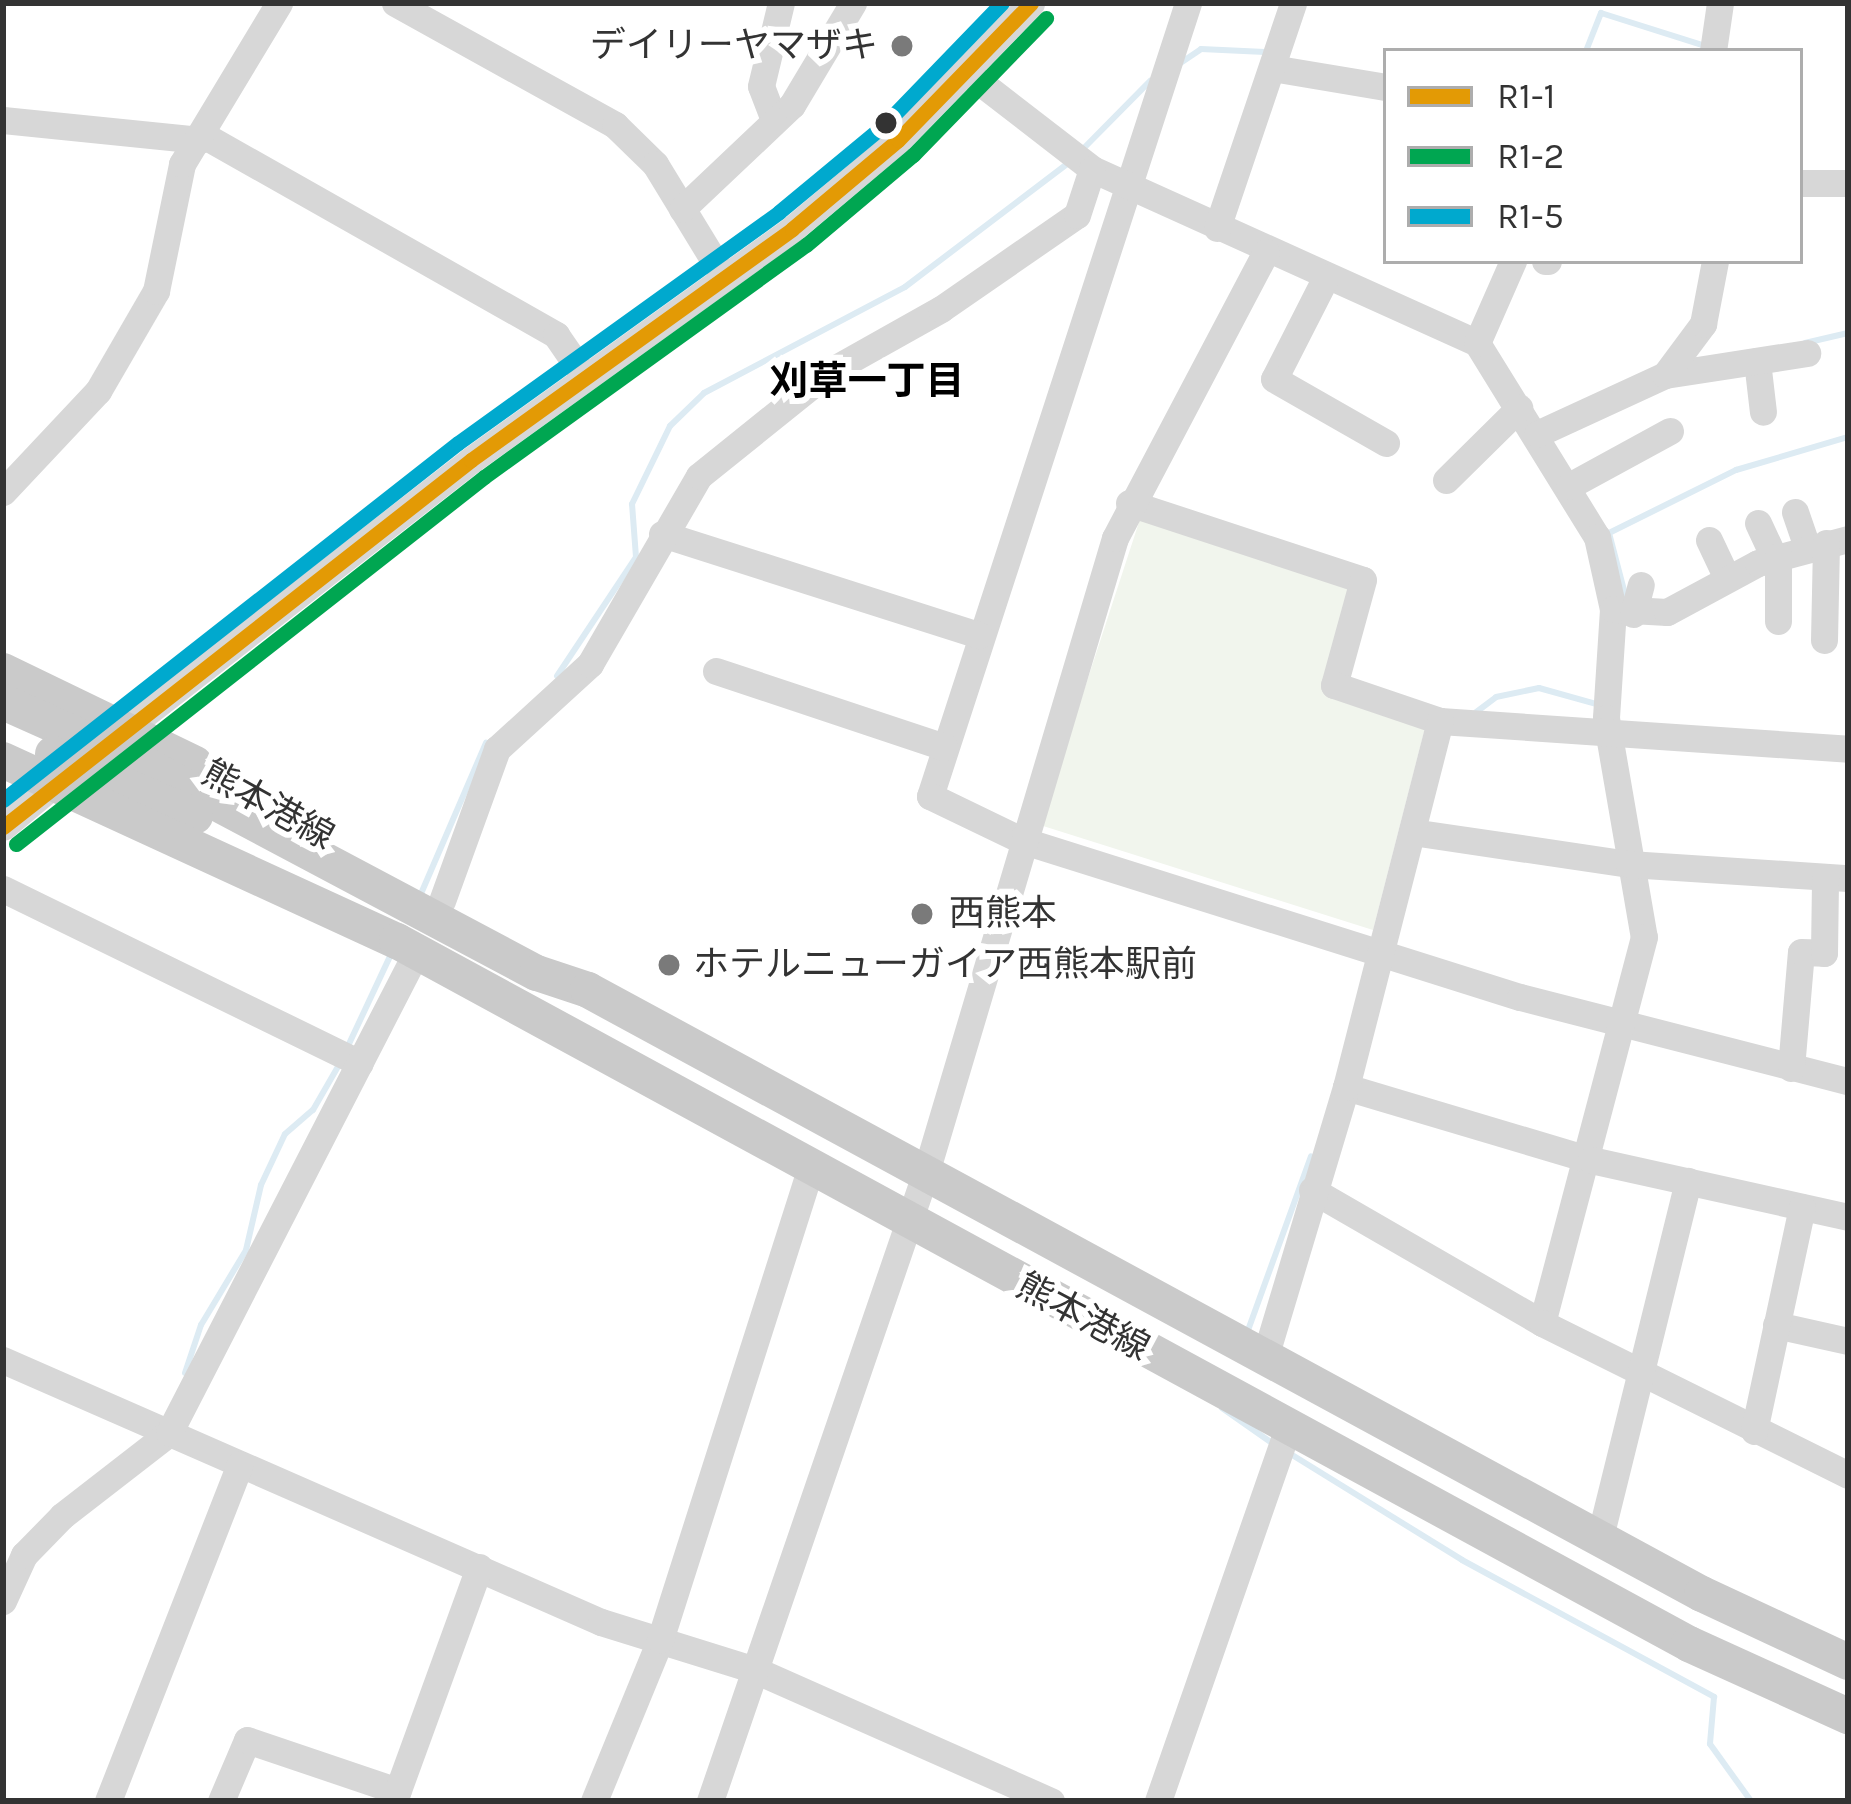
<!DOCTYPE html>
<meta charset="utf-8">
<style>
body{margin:0}
#map{position:relative;width:1851px;height:1804px;overflow:hidden;background:#fff;font-family:Karla,"Noto Sans JP",sans-serif}
div>[style]{position:absolute}
[style*='--x']{left:calc(var(--x)*1px);top:calc(var(--y)*1px);width:calc(var(--w)*1px);rotate:calc(var(--a)*1deg)}
.green>*{inset:0;background:#f1f5ed}
.stream>*{height:6px;margin:-3px;padding:0 3px;transform-origin:3px;border-radius:3px;background:#ddebf3}
.minor>*{height:27px;margin:-13.5px;padding:0 13.5px;transform-origin:13.5px;border-radius:13.5px;background:#d7d7d7}
.major>*{height:36px;margin:-18px;padding:0 18px;transform-origin:18px;border-radius:18px;background:#cacaca}
.bus-1>*{height:15px;margin:-7.5px;padding:0 7.5px;transform-origin:7.5px;border-radius:7.5px;background:#e39a05}
.bus-2>*{height:15px;margin:-7.5px;padding:0 7.5px;transform-origin:7.5px;border-radius:7.5px;background:#00a651}
.bus-3>*{height:15px;margin:-7.5px;padding:0 7.5px;transform-origin:7.5px;border-radius:7.5px;background:#00a9ce}
.dots>*{width:33px;height:33px;translate:-50% -50%;box-sizing:border-box;border:6px solid #fff;border-radius:50%}
span{translate:-50% -50%;white-space:nowrap;text-align:center;line-height:1.15;-webkit-text-stroke:12px #fff;paint-order:stroke}
.poi-label{font-size:36px;color:#333}
.right{translate:-100% -50%;text-align:right}
.left{translate:0 -50%;text-align:left}
.street-label{font-size:36px;color:#333}
.neighbourhood-label{font-size:39px;color:#000;font-weight:700}
.frame{position:absolute;inset:0;border:6px solid #333;pointer-events:none}
.legend{position:absolute;left:1383px;top:48px;width:420px;height:216px;box-sizing:border-box;background:#fff;border:3px solid #adadad;margin:0;padding:15px 21px;list-style:none;font-size:36px;color:#333}
.legend li{display:flex;align-items:center;gap:24px;height:60px}
.legend b{width:60px;border:3px solid #adadad}
</style>
<div id="map">
<div class="green">
<div style="clip-path:polygon(1141px 516px,1358px 583px,1326px 694px,1425px 728px,1373px 930px,1040px 825px)"></div>
</div>
<div class="stream">
<div style="--x:1586;--y:51;--w:41;--a:-68.5"></div>
<div style="--x:1601;--y:13;--w:109;--a:17.6"></div>
<div style="--x:1176;--y:66;--w:30;--a:-34"></div>
<div style="--x:1201;--y:49;--w:64;--a:2.7"></div>
<div style="--x:1080;--y:152;--w:100;--a:-45.4"></div>
<div style="--x:1805;--y:343;--w:44;--a:-13.1"></div>
<div style="--x:1625;--y:594;--w:63;--a:-104.7"></div>
<div style="--x:1609;--y:533;--w:142;--a:-26.4"></div>
<div style="--x:1736;--y:470;--w:117;--a:-16.4"></div>
<div style="--x:557;--y:676;--w:143;--a:-56.4"></div>
<div style="--x:636;--y:557;--w:53;--a:-94.3"></div>
<div style="--x:632;--y:504;--w:87;--a:-64"></div>
<div style="--x:670;--y:426;--w:47;--a:-44.1"></div>
<div style="--x:704;--y:393;--w:227;--a:-27.8"></div>
<div style="--x:905;--y:287;--w:208;--a:-37.2"></div>
<div style="--x:1475;--y:713;--w:26;--a:-37"></div>
<div style="--x:1496;--y:697;--w:44;--a:-11.8"></div>
<div style="--x:1539;--y:688;--w:59;--a:15.7"></div>
<div style="--x:420;--y:896;--w:167;--a:-66.7"></div>
<div style="--x:348;--y:1046;--w:102;--a:-64.9"></div>
<div style="--x:1247;--y:1333;--w:188;--a:-70.1"></div>
<div style="--x:185;--y:1373;--w:51;--a:-71.6"></div>
<div style="--x:201;--y:1325;--w:87;--a:-59"></div>
<div style="--x:246;--y:1250;--w:67;--a:-77"></div>
<div style="--x:261;--y:1185;--w:56;--a:-64.8"></div>
<div style="--x:285;--y:1134;--w:37;--a:-41"></div>
<div style="--x:313;--y:1110;--w:54;--a:-60.1"></div>
<div style="--x:1222;--y:1408;--w:61;--a:35"></div>
<div style="--x:1289;--y:1453;--w:203;--a:31.7"></div>
<div style="--x:1462;--y:1560;--w:287;--a:28.5"></div>
<div style="--x:1714;--y:1697;--w:47;--a:94.9"></div>
<div style="--x:1710;--y:1744;--w:70;--a:54.3"></div>
</div>
<div class="minor">
<div style="--x:395;--y:3;--w:252;--a:29"></div>
<div style="--x:615;--y:125;--w:56;--a:44.3"></div>
<div style="--x:655;--y:164;--w:132;--a:58.6"></div>
<div style="--x:1188;--y:3;--w:834;--a:108.02"></div>
<div style="--x:930;--y:796;--w:101;--a:25.8"></div>
<div style="--x:1021;--y:840;--w:523;--a:17.47"></div>
<div style="--x:1520;--y:997;--w:339;--a:14.4"></div>
<div style="--x:1713;--y:51;--w:49;--a:-81.7"></div>
<div style="--x:1272;--y:68;--w:116;--a:9.5"></div>
<div style="--x:968;--y:73;--w:157;--a:37.7"></div>
<div style="--x:1092;--y:169;--w:422;--a:24.3"></div>
<div style="--x:1477;--y:343;--w:228;--a:58.3"></div>
<div style="--x:1597;--y:537;--w:74;--a:77.5"></div>
<div style="--x:1613;--y:609;--w:109;--a:93.7"></div>
<div style="--x:1606;--y:718;--w:222;--a:80.2"></div>
<div style="--x:1644;--y:937;--w:399;--a:104.8"></div>
<div style="--x:3;--y:120;--w:198;--a:5.8"></div>
<div style="--x:774;--y:120;--w:36;--a:-111"></div>
<div style="--x:761;--y:86;--w:85;--a:-76.5"></div>
<div style="--x:203;--y:135;--w:406;--a:29.5"></div>
<div style="--x:556;--y:335;--w:51;--a:55.4"></div>
<div style="--x:1800;--y:183;--w:48;--a:0"></div>
<div style="--x:682;--y:209;--w:151;--a:-43.4"></div>
<div style="--x:792;--y:105;--w:119;--a:-59.1"></div>
<div style="--x:1217;--y:228;--w:237;--a:-71.3"></div>
<div style="--x:1545;--y:261;--w:3;--a:0"></div>
<div style="--x:1326;--y:277;--w:114;--a:117"></div>
<div style="--x:1274;--y:379;--w:129;--a:29.7"></div>
<div style="--x:1477;--y:343;--w:90;--a:-66.3"></div>
<div style="--x:1757;--y:361;--w:51;--a:83.3"></div>
<div style="--x:1665;--y:375;--w:144;--a:-8.8"></div>
<div style="--x:1537;--y:434;--w:141;--a:-24.7"></div>
<div style="--x:1665;--y:375;--w:64;--a:-53.3"></div>
<div style="--x:1703;--y:324;--w:64;--a:-79.2"></div>
<div style="--x:1446;--y:480;--w:103;--a:-44.6"></div>
<div style="--x:1569;--y:486;--w:115;--a:-28.6"></div>
<div style="--x:3;--y:492;--w:139;--a:-46.8"></div>
<div style="--x:98;--y:391;--w:116;--a:-59.9"></div>
<div style="--x:156;--y:291;--w:130;--a:-78.4"></div>
<div style="--x:182;--y:164;--w:188;--a:-58.9"></div>
<div style="--x:1129;--y:503;--w:246;--a:18.2"></div>
<div style="--x:1363;--y:580;--w:109;--a:105.4"></div>
<div style="--x:1334;--y:685;--w:112;--a:18.8"></div>
<div style="--x:1440;--y:721;--w:409;--a:3.9"></div>
<div style="--x:1795;--y:512;--w:37;--a:71"></div>
<div style="--x:1758;--y:523;--w:38;--a:65"></div>
<div style="--x:662;--y:534;--w:333;--a:17.7"></div>
<div style="--x:1709;--y:540;--w:42;--a:64.7"></div>
<div style="--x:1613;--y:609;--w:54;--a:3.2"></div>
<div style="--x:1667;--y:612;--w:103;--a:-28.3"></div>
<div style="--x:1758;--y:563;--w:93;--a:-14.9"></div>
<div style="--x:1633;--y:614;--w:30;--a:-75"></div>
<div style="--x:1778;--y:621;--w:65;--a:-90"></div>
<div style="--x:1824;--y:640;--w:97;--a:-88.8"></div>
<div style="--x:716;--y:671;--w:241;--a:18.4"></div>
<div style="--x:114;--y:738;--w:452;--a:-37.9"></div>
<div style="--x:471;--y:460;--w:395;--a:-35.7"></div>
<div style="--x:792;--y:229;--w:138;--a:-40"></div>
<div style="--x:898;--y:140;--w:191;--a:-45.8"></div>
<div style="--x:3;--y:827;--w:80;--a:-39.9"></div>
<div style="--x:1412;--y:832;--w:219;--a:8.4"></div>
<div style="--x:1629;--y:864;--w:219;--a:3.7"></div>
<div style="--x:3;--y:889;--w:397;--a:26"></div>
<div style="--x:442;--y:901;--w:162;--a:-70.1"></div>
<div style="--x:497;--y:749;--w:126;--a:-42.4"></div>
<div style="--x:590;--y:664;--w:217;--a:-59.9"></div>
<div style="--x:699;--y:476;--w:164;--a:-38.8"></div>
<div style="--x:827;--y:373;--w:131;--a:-29.3"></div>
<div style="--x:941;--y:309;--w:165;--a:-34.7"></div>
<div style="--x:1077;--y:215;--w:48;--a:-71.9"></div>
<div style="--x:1791;--y:1068;--w:116;--a:-85.1"></div>
<div style="--x:1801;--y:952;--w:23;--a:2"></div>
<div style="--x:1824;--y:953;--w:76;--a:-89.2"></div>
<div style="--x:1346;--y:1087;--w:256;--a:16.6"></div>
<div style="--x:1591;--y:1160;--w:263;--a:12.5"></div>
<div style="--x:1312;--y:1190;--w:266;--a:30"></div>
<div style="--x:1542;--y:1323;--w:342;--a:26.4"></div>
<div style="--x:1776;--y:1325;--w:74;--a:12.5"></div>
<div style="--x:1265;--y:1357;--w:282;--a:-73.3"></div>
<div style="--x:1346;--y:1087;--w:378;--a:-75.6"></div>
<div style="--x:3;--y:1360;--w:653;--a:23.66"></div>
<div style="--x:601;--y:1622;--w:161;--a:17.3"></div>
<div style="--x:755;--y:1670;--w:324;--a:23.9"></div>
<div style="--x:1754;--y:1431;--w:229;--a:-77.9"></div>
<div style="--x:1600;--y:1537;--w:367;--a:-76.1"></div>
<div style="--x:3;--y:1601;--w:51;--a:-65.5"></div>
<div style="--x:24;--y:1555;--w:54;--a:-45.7"></div>
<div style="--x:62;--y:1516;--w:135;--a:-37.8"></div>
<div style="--x:169;--y:1433;--w:542;--a:-62.77"></div>
<div style="--x:108;--y:1801;--w:361;--a:-68.6"></div>
<div style="--x:221;--y:1801;--w:66;--a:-66.9"></div>
<div style="--x:247;--y:1740;--w:159;--a:18.7"></div>
<div style="--x:394;--y:1801;--w:249;--a:-70"></div>
<div style="--x:594;--y:1801;--w:174;--a:-67.7"></div>
<div style="--x:660;--y:1640;--w:494;--a:-72.3"></div>
<div style="--x:710;--y:1801;--w:668;--a:-71.05"></div>
<div style="--x:927;--y:1169;--w:658;--a:-73.41"></div>
<div style="--x:1115;--y:538;--w:323;--a:-62.2"></div>
<div style="--x:1158;--y:1801;--w:396;--a:-70.8"></div>
</div>
<div class="major">
<div style="--x:3;--y:671;--w:213;--a:25.8"></div>
<div style="--x:3;--y:702;--w:160;--a:24"></div>
<div style="--x:149;--y:767;--w:439;--a:28"></div>
<div style="--x:537;--y:973;--w:54;--a:18.4"></div>
<div style="--x:588;--y:990;--w:1267;--a:28.47"></div>
<div style="--x:1702;--y:1594;--w:161;--a:25"></div>
<div style="--x:53;--y:754;--w:155;--a:23.6"></div>
<div style="--x:3;--y:760;--w:434;--a:24.7"></div>
<div style="--x:397;--y:941;--w:1471;--a:28.55"></div>
<div style="--x:1689;--y:1644;--w:175;--a:24.4"></div>
</div>
<div class="bus-1">
<div style="--x:3;--y:827;--w:595;--a:-38.1"></div>
<div style="--x:471;--y:460;--w:395;--a:-35.7"></div>
<div style="--x:792;--y:229;--w:138;--a:-40"></div>
<div style="--x:898;--y:140;--w:191;--a:-45.8"></div>
</div>
<div class="bus-2">
<div style="--x:16;--y:844;--w:595;--a:-38.1"></div>
<div style="--x:484;--y:477;--w:397;--a:-35.8"></div>
<div style="--x:806;--y:245;--w:140;--a:-40.1"></div>
<div style="--x:913;--y:155;--w:191;--a:-45.8"></div>
</div>
<div class="bus-3">
<div style="--x:3;--y:800;--w:578;--a:-38.12"></div>
<div style="--x:458;--y:443;--w:395;--a:-35.7"></div>
<div style="--x:779;--y:212;--w:136;--a:-39.6"></div>
<div style="--x:884;--y:125;--w:170;--a:-46"></div>
</div>
<div class="dots">
<div style="left:902px;top:46px;background:#7a7a7a"></div>
<div style="left:886px;top:123px;background:#333"></div>
<div style="left:922px;top:914px;background:#7a7a7a"></div>
<div style="left:669px;top:965px;background:#7a7a7a"></div>
</div>
<div class="poi-label">
<span class="right" style="left:878px;top:46px">デイリーヤマザキ</span>
<span class="left" style="left:949px;top:914px">西熊本</span>
<span class="left" style="left:693px;top:965px">ホテルニューガイア西熊本駅前</span>
</div>
<div class="street-label">
<span style="left:268px;top:805px;rotate:29deg">熊本港線</span>
<span style="left:1083px;top:1317px;rotate:28deg">熊本港線</span>
</div>
<div class="neighbourhood-label">
<span style="left:867px;top:381px">刈草一丁目</span>
</div>
<div class="frame"></div>
<ul class="legend">
<li><b style="height:15px;background:#e39a05"></b>R1-1</li>
<li><b style="height:15px;background:#00a651"></b>R1-2</li>
<li><b style="height:15px;background:#00a9ce"></b>R1-5</li>
</ul>
</div>
